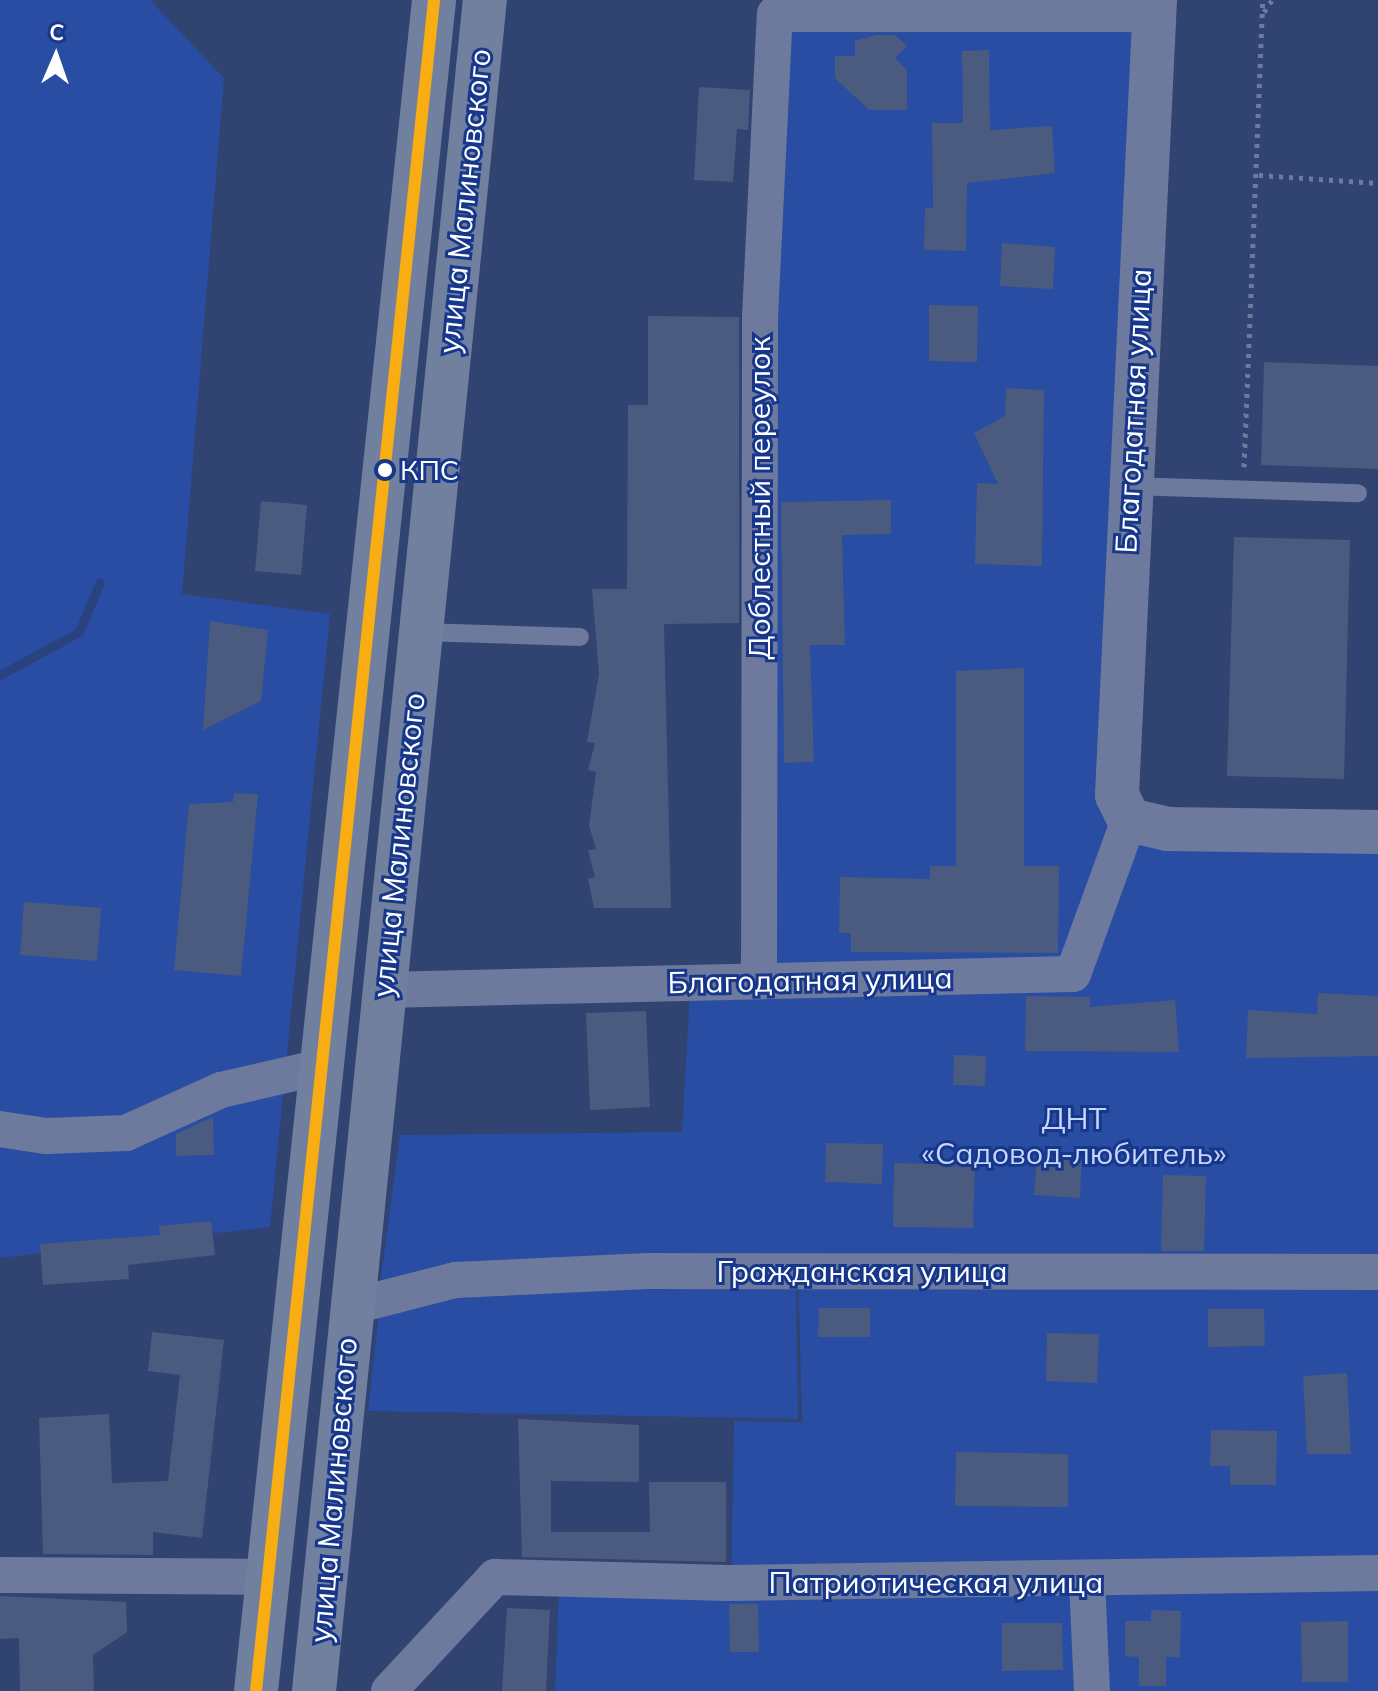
<!DOCTYPE html>
<meta charset="utf-8">
<style>
body{margin:0}
#map{position:relative;width:1378px;height:1691px;overflow:hidden;background:#314370;font-family:Mulish,sans-serif}
div>[style]{position:absolute}
[style*='--x']{left:calc(var(--x)*1px);top:calc(var(--y)*1px);width:calc(var(--w)*1px);rotate:calc(var(--a)*1deg)}
.green>*{inset:0;background:#294da2}
.stream>*{height:9px;margin:-4.5px;padding:0 4.5px;transform-origin:4.5px;border-radius:4.5px;background:#2b4280}
.building>*{inset:0;background:#4b5a7f}
.path>*{height:5px;margin-top:-2.5px;transform-origin:0;background:repeating-linear-gradient(90deg,#6d7a9d 0 4px,transparent 0 10px)}
.service>*{height:18px;margin:-9px;padding:0 9px;transform-origin:9px;border-radius:9px;background:#6d7a9d}
.minor>*{height:36px;margin:-18px;padding:0 18px;transform-origin:18px;border-radius:18px;background:#6d7a9d}
.tertiary>*{height:44px;margin:-22px;padding:0 22px;transform-origin:22px;border-radius:22px;background:#6d7a9d}
.trunk>*{height:44px;margin:-22px;padding:0 22px;transform-origin:22px;border-radius:22px;background:#72809f}
.bus-1>*{height:12px;margin:-6px;padding:0 6px;transform-origin:6px;border-radius:6px;background:#f8ad13}
.dots>*{width:22px;height:22px;translate:-50% -50%;box-sizing:border-box;border:4px solid #16378b;border-radius:50%}
span{translate:-50% -50%;white-space:nowrap;text-align:center;line-height:1.15;-webkit-text-stroke:6px #16378b;paint-order:stroke}
.bus-label{font-size:28px;color:#fff}
.left{translate:0 -50%;text-align:left}
.street-label{font-size:30px;color:#fff}
.park-label{font-size:30px;color:#c5d5fb}
.north{position:absolute;left:16px;top:16px;width:80px;height:80px;-webkit-text-stroke:6px #16378b;paint-order:stroke;rotate:2deg;font-size:22px;font-weight:700;line-height:32px;text-align:center;color:#fff}
.north::after{content:'';display:block;margin:auto;width:28px;height:36px;background:#fff;clip-path:polygon(50% 0,100% 100%,50% 72%,0 100%)}
</style>
<div id="map">
<div class="green">
<div style="clip-path:polygon(0 0,150px 0,224px 78px,182px 594px,330px 614px,270px 1227px,0 1258px)"></div>
<div style="clip-path:polygon(790px 0,1144px 0,1114px 834px,1378px 841px,1378px 1691px,555px 1691px,559px 1588px,731px 1589px,734px 1421px,802px 1422px,798px 1262px,379px 1292px,400px 1135px,682px 1132px,690px 992px,771px 992px,769px 458px)"></div>
<div style="clip-path:polygon(796px 1279px,798px 1419px,368px 1411px,379px 1312px,464px 1288px)"></div>
</div>
<div class="stream">
<div style="--x:0;--y:675;--w:90;--a:-28.6"></div>
<div style="--x:79;--y:632;--w:54;--a:-67.2"></div>
</div>
<div class="building">
<div style="clip-path:polygon(876px 35px,895px 35px,907px 46px,895px 58px,907px 70px,907px 110px,869px 110px,835px 78px,835px 56px,855px 56px,855px 41px)"></div>
<div style="clip-path:polygon(989px 50px,990px 130px,1052px 126px,1055px 173px,967px 183px,966px 251px,924px 250px,925px 208px,933px 208px,932px 123px,963px 123px,962px 51px)"></div>
<div style="clip-path:polygon(699px 87px,750px 90px,748px 130px,737px 129px,733px 182px,694px 180px)"></div>
<div style="clip-path:polygon(1002px 243px,1055px 247px,1053px 289px,1000px 286px)"></div>
<div style="clip-path:polygon(929px 305px,978px 306px,977px 362px,929px 361px)"></div>
<div style="clip-path:polygon(648px 316px,739px 317px,739px 623px,664px 624px,671px 908px,594px 908px,588px 879px,595px 877px,588px 850px,596px 849px,589px 826px,596px 772px,588px 770px,595px 743px,587px 742px,599px 674px,592px 589px,627px 589px,628px 405px,648px 405px)"></div>
<div style="clip-path:polygon(1264px 362px,1378px 366px,1378px 469px,1261px 465px)"></div>
<div style="clip-path:polygon(1006px 388px,1044px 390px,1042px 566px,975px 564px,977px 483px,998px 484px,974px 433px,1005px 416px)"></div>
<div style="clip-path:polygon(891px 500px,891px 534px,842px 535px,845px 645px,810px 645px,814px 762px,784px 763px,781px 502px)"></div>
<div style="clip-path:polygon(261px 501px,307px 505px,301px 575px,255px 571px)"></div>
<div style="clip-path:polygon(1234px 537px,1350px 540px,1344px 779px,1227px 776px)"></div>
<div style="clip-path:polygon(210px 621px,268px 630px,261px 701px,203px 730px)"></div>
<div style="clip-path:polygon(1024px 668px,1024px 866px,1059px 866px,1058px 953px,851px 952px,851px 933px,839px 933px,840px 877px,930px 879px,930px 866px,956px 866px,956px 671px)"></div>
<div style="clip-path:polygon(234px 793px,258px 794px,241px 976px,174px 970px,189px 804px,233px 802px)"></div>
<div style="clip-path:polygon(24px 902px,101px 908px,97px 961px,20px 955px)"></div>
<div style="clip-path:polygon(1318px 993px,1378px 996px,1378px 1056px,1246px 1058px,1248px 1010px,1317px 1014px)"></div>
<div style="clip-path:polygon(1026px 996px,1090px 997px,1090px 1007px,1175px 1000px,1179px 1052px,1025px 1051px)"></div>
<div style="clip-path:polygon(646px 1011px,650px 1107px,590px 1110px,586px 1013px)"></div>
<div style="clip-path:polygon(954px 1055px,986px 1056px,985px 1086px,953px 1085px)"></div>
<div style="clip-path:polygon(213px 1117px,214px 1155px,176px 1156px,176px 1134px)"></div>
<div style="clip-path:polygon(826px 1143px,883px 1144px,882px 1184px,825px 1182px)"></div>
<div style="clip-path:polygon(1037px 1154px,1082px 1156px,1080px 1198px,1034px 1195px)"></div>
<div style="clip-path:polygon(894px 1163px,975px 1165px,973px 1228px,893px 1227px)"></div>
<div style="clip-path:polygon(1163px 1175px,1206px 1176px,1204px 1251px,1161px 1251px)"></div>
<div style="clip-path:polygon(211px 1221px,215px 1255px,128px 1265px,129px 1279px,43px 1285px,40px 1244px,160px 1235px,159px 1226px)"></div>
<div style="clip-path:polygon(819px 1308px,870px 1308px,870px 1337px,818px 1337px)"></div>
<div style="clip-path:polygon(1208px 1309px,1264px 1309px,1265px 1346px,1208px 1347px)"></div>
<div style="clip-path:polygon(152px 1332px,224px 1340px,202px 1538px,153px 1532px,153px 1555px,43px 1554px,39px 1418px,109px 1414px,112px 1483px,168px 1481px,180px 1375px,148px 1371px)"></div>
<div style="clip-path:polygon(1047px 1333px,1099px 1334px,1097px 1383px,1046px 1381px)"></div>
<div style="clip-path:polygon(1347px 1373px,1351px 1454px,1307px 1454px,1303px 1376px)"></div>
<div style="clip-path:polygon(518px 1419px,639px 1425px,639px 1482px,551px 1481px,551px 1532px,650px 1532px,649px 1482px,726px 1482px,726px 1562px,522px 1557px)"></div>
<div style="clip-path:polygon(1211px 1430px,1277px 1431px,1276px 1485px,1230px 1485px,1230px 1466px,1210px 1466px)"></div>
<div style="clip-path:polygon(956px 1452px,1068px 1454px,1068px 1507px,955px 1506px)"></div>
<div style="clip-path:polygon(0 1596px,126px 1602px,127px 1632px,93px 1655px,94px 1691px,20px 1691px,19px 1638px,0 1639px)"></div>
<div style="clip-path:polygon(729px 1604px,758px 1604px,759px 1652px,730px 1652px)"></div>
<div style="clip-path:polygon(507px 1608px,550px 1610px,546px 1691px,502px 1691px)"></div>
<div style="clip-path:polygon(1151px 1610px,1181px 1611px,1180px 1657px,1166px 1657px,1166px 1686px,1139px 1686px,1139px 1657px,1125px 1656px,1125px 1621px,1151px 1621px)"></div>
<div style="clip-path:polygon(1348px 1621px,1348px 1682px,1302px 1682px,1301px 1622px)"></div>
<div style="clip-path:polygon(1002px 1623px,1062px 1623px,1063px 1670px,1002px 1671px)"></div>
</div>
<div class="path">
<div style="--x:1264;--y:12;--w:14;--a:-56"></div>
<div style="--x:1259;--y:175;--w:119;--a:3.8"></div>
<div style="--x:1244;--y:467;--w:467;--a:-87.7"></div>
</div>
<div class="service">
<div style="--x:1129;--y:486;--w:229;--a:1.8"></div>
<div style="--x:420;--y:632;--w:160;--a:1.8"></div>
</div>
<div class="minor">
<div style="--x:759;--y:981;--w:664;--a:-89.91"></div>
<div style="--x:760;--y:317;--w:303;--a:-87.2"></div>
<div style="--x:775;--y:14;--w:379;--a:0"></div>
<div style="--x:383;--y:990;--w:690;--a:-1.33"></div>
<div style="--x:1073;--y:974;--w:164;--a:-70"></div>
<div style="--x:0;--y:1129;--w:47;--a:8.7"></div>
<div style="--x:46;--y:1136;--w:80;--a:-2.1"></div>
<div style="--x:126;--y:1133;--w:104;--a:-24.4"></div>
<div style="--x:221;--y:1090;--w:107;--a:-13"></div>
<div style="--x:350;--y:1307;--w:108;--a:-14.4"></div>
<div style="--x:455;--y:1280;--w:192;--a:-2.7"></div>
<div style="--x:647;--y:1271;--w:731;--a:0.08"></div>
<div style="--x:0;--y:1575;--w:269;--a:0.4"></div>
<div style="--x:1087;--y:1581;--w:110;--a:87.4"></div>
<div style="--x:389;--y:1691;--w:156;--a:-47.1"></div>
<div style="--x:495;--y:1577;--w:233;--a:1.5"></div>
<div style="--x:728;--y:1583;--w:650;--a:-0.88"></div>
</div>
<div class="tertiary">
<div style="--x:1155;--y:0;--w:796;--a:92.74"></div>
<div style="--x:1117;--y:795;--w:28;--a:64"></div>
<div style="--x:1129;--y:820;--w:39;--a:13"></div>
<div style="--x:1167;--y:829;--w:211;--a:0.8"></div>
</div>
<div class="trunk">
<div style="--x:256;--y:1691;--w:1700;--a:-83.99"></div>
<div style="--x:314;--y:1691;--w:1700;--a:-84.23"></div>
</div>
<div class="bus-1">
<div style="--x:256;--y:1691;--w:1700;--a:-83.99"></div>
</div>
<div class="dots">
<div style="left:385px;top:470px;background:#fff"></div>
</div>
<div class="bus-label">
<span class="left" style="left:400px;top:470px">КПС</span>
</div>
<div class="street-label">
<span style="left:464px;top:201px;rotate:-84deg">улица Малиновского</span>
<span style="left:1133px;top:411px;rotate:-87deg">Благодатная улица</span>
<span style="left:759px;top:498px;rotate:-90deg">Доблестный переулок</span>
<span style="left:398px;top:845px;rotate:-84deg">улица Малиновского</span>
<span style="left:810px;top:980px;rotate:-1deg">Благодатная улица</span>
<span style="left:862px;top:1271px">Гражданская улица</span>
<span style="left:333px;top:1490px;rotate:-85deg">улица Малиновского</span>
<span style="left:936px;top:1582px">Патриотическая улица</span>
</div>
<div class="park-label">
<span style="left:1074px;top:1135px">ДНТ<br>«Садовод-любитель»</span>
</div>
<div class="north">С</div>
</div>
